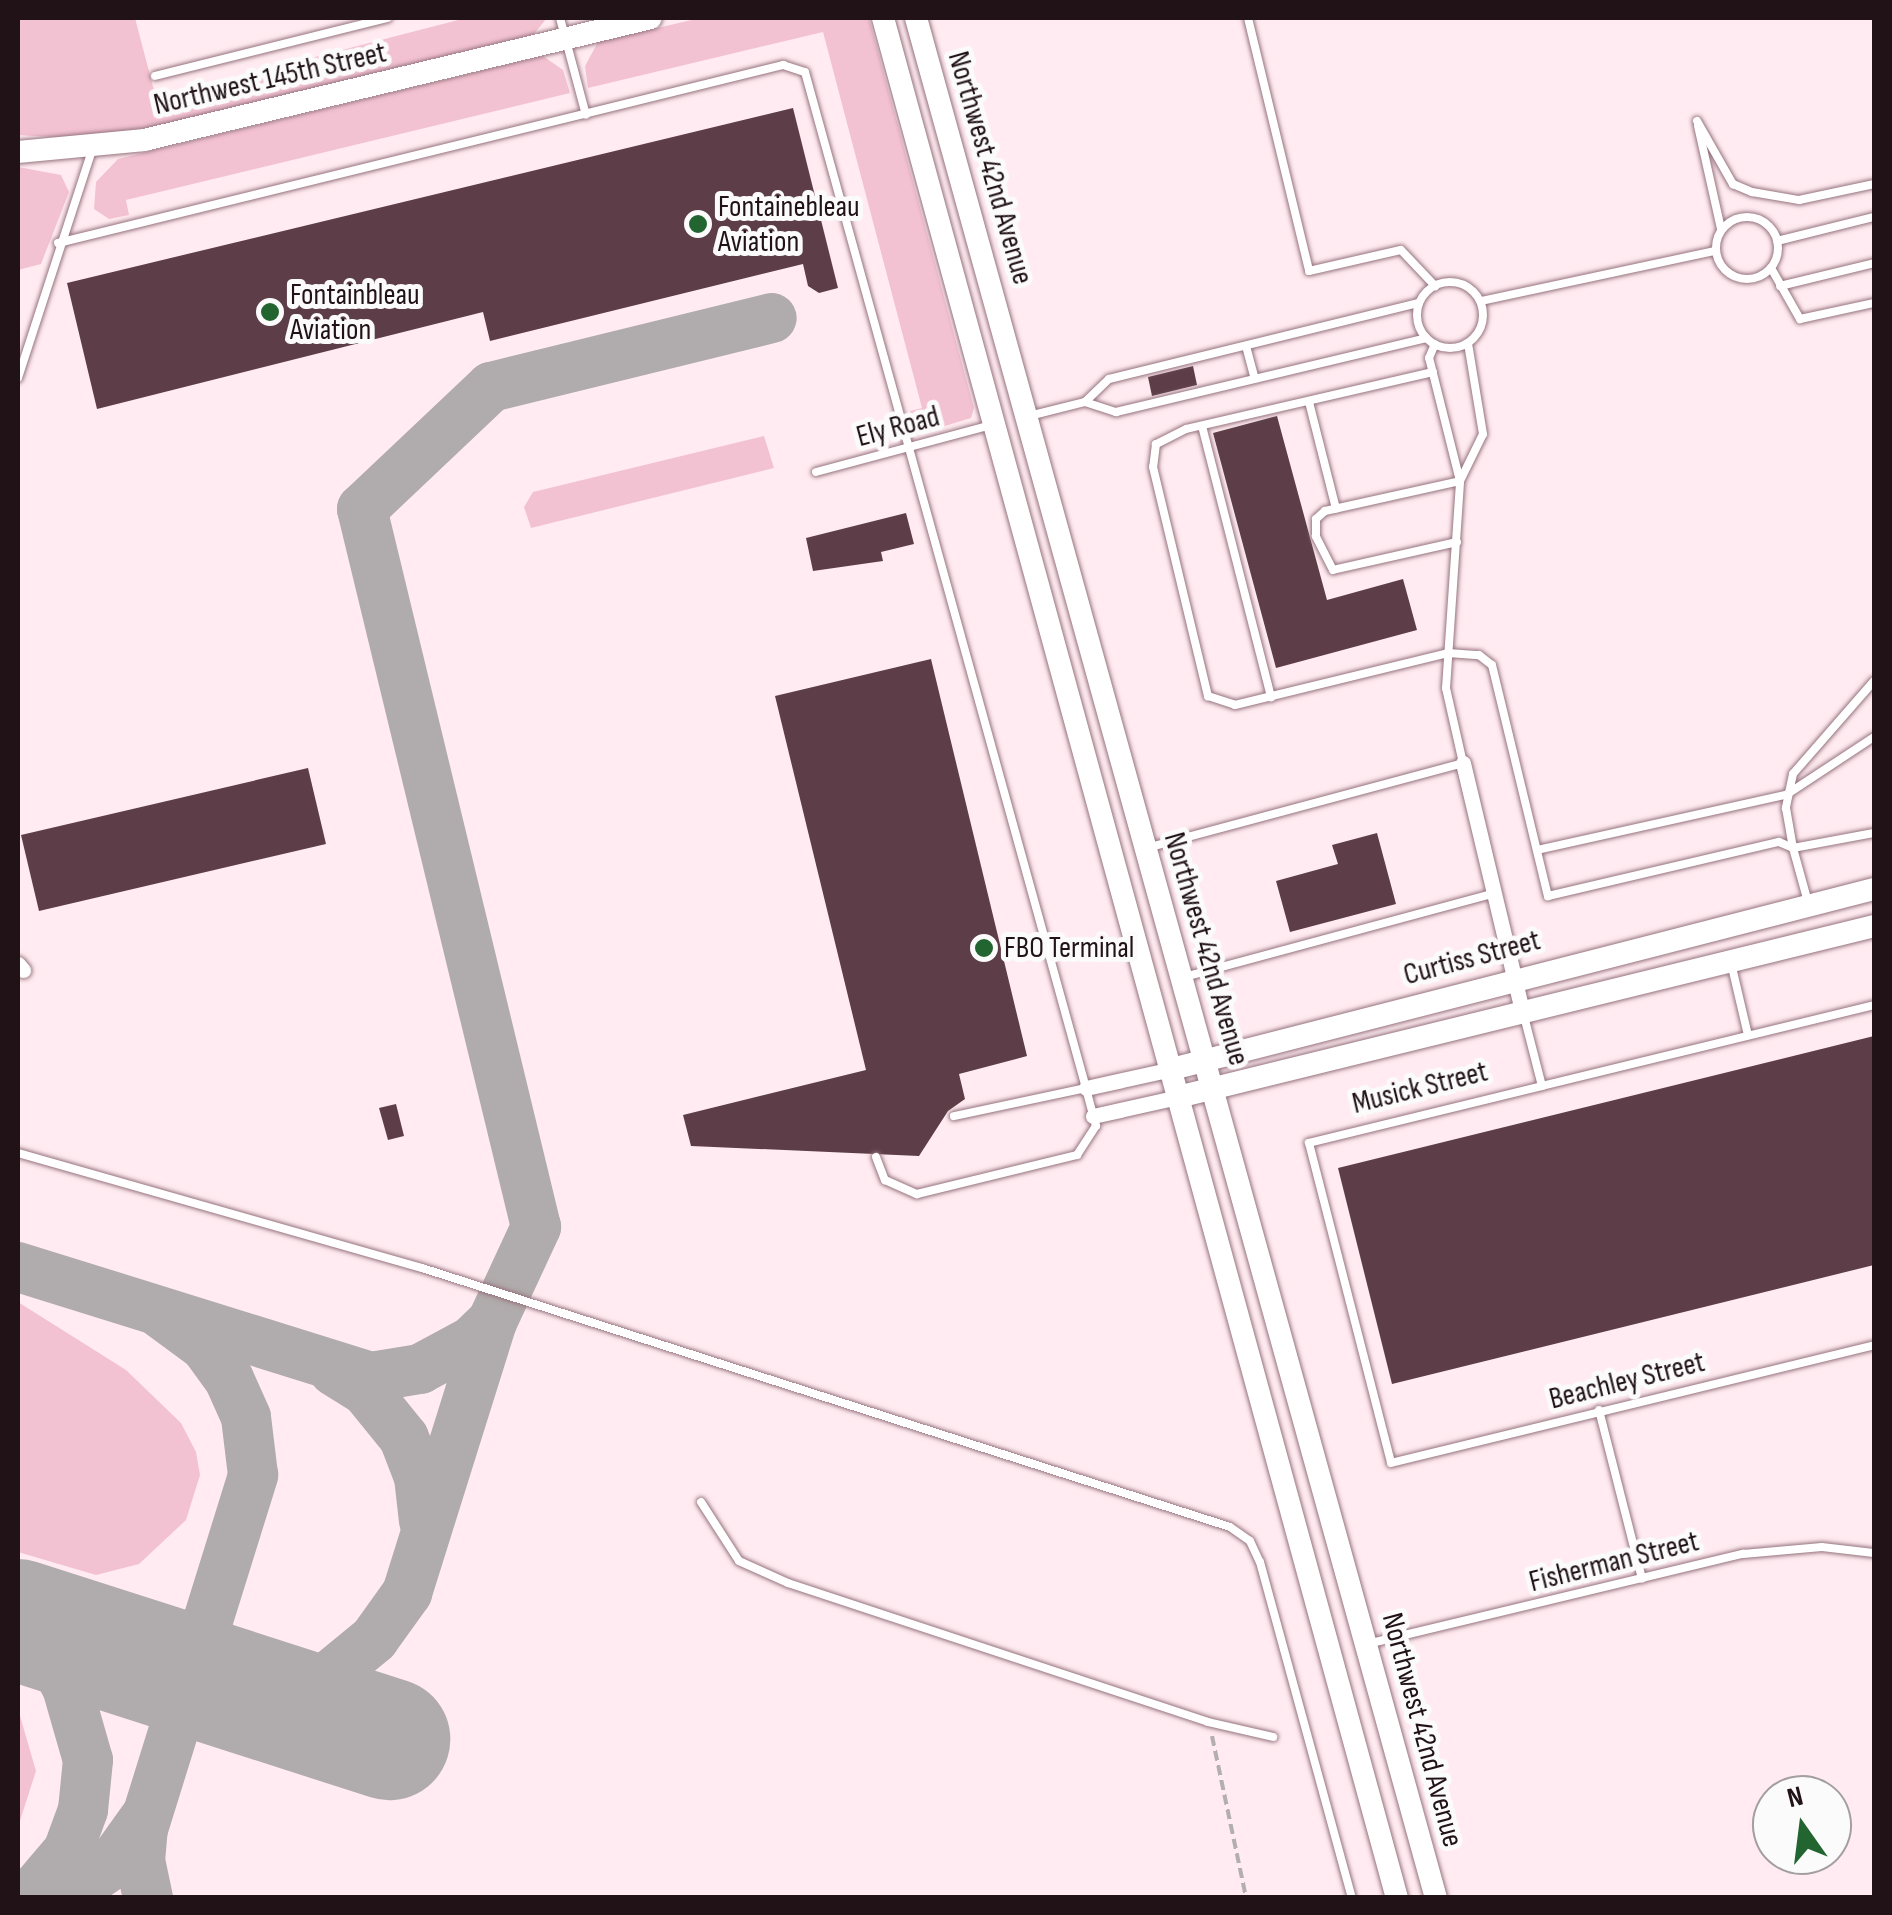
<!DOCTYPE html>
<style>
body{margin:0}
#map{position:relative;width:1892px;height:1915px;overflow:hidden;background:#fbfbfb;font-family:"Sofia Sans Condensed",sans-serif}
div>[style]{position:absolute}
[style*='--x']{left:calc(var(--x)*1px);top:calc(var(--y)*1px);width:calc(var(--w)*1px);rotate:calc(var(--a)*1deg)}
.built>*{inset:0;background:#ffebf1}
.green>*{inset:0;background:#f3c2d2}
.taxiway>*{height:50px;margin:-25px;padding:0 25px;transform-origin:25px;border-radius:25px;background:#b0abac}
.runway>*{height:122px;margin:-61px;padding:0 61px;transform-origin:61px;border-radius:61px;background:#b0abac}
.building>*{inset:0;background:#5d3e48}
.path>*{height:4px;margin-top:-2px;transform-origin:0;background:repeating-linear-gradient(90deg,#b3aeb0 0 10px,transparent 0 15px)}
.roads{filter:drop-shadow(0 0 2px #96737f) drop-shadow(0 0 2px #96737f)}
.lane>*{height:8px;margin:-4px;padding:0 4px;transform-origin:4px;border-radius:4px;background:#fff}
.lane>.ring{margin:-4px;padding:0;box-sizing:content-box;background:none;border:8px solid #fff;border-radius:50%}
.street>*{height:15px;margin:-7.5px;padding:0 7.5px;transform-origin:7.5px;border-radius:7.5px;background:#fff}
.secondary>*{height:22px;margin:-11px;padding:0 11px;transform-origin:11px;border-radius:11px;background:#fff}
.dots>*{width:28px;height:28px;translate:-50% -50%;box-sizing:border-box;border:5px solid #fbfbfb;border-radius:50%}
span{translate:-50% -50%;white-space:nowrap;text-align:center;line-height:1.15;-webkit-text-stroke:10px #fbfbfb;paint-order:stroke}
.street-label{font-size:30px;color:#201217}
.poi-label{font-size:30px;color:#201217}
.left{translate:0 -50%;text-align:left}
.frame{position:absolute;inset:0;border:20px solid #201217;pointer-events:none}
.north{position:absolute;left:1752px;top:1775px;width:100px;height:100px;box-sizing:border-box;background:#fbfbfb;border:2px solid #a39ea0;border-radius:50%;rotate:346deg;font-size:28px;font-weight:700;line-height:40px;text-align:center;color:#201217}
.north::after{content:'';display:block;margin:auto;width:35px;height:45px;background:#226530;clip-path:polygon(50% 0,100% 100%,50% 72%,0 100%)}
</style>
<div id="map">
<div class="built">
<div style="clip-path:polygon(evenodd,18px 18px,1874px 18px,1874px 1897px,18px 1897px,18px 18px,1772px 1795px,1832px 1795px,1832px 1855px,1772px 1855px,1772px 1795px)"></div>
</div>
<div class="green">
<div style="clip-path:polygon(18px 18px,135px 18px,156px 98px,466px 18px,547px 18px,533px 35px,154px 127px,70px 138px,18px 135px)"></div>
<div style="clip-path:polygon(700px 18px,869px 18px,974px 408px,971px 418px,935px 429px,913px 422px,910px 411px,922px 408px,823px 32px,588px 88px,585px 66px,598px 42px)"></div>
<div style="clip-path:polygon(543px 56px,563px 70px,570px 93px,126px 200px,129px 215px,109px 219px,94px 209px,96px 182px,118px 159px)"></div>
<div style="clip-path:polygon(18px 167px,61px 175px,69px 192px,41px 264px,18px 270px)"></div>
<div style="clip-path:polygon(764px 436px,774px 468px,531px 528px,524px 507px,533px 492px)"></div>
<div style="clip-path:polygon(18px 1302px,126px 1370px,181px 1423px,196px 1452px,200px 1475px,186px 1520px,139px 1564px,96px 1575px,18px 1552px)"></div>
<div style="clip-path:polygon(18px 1709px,36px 1771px,18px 1827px)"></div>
</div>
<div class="taxiway">
<div style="--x:18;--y:1267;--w:370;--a:17.3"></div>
<div style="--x:371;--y:1377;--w:50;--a:-9.3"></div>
<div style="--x:420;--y:1369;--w:59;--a:-28.3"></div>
<div style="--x:472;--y:1341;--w:28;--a:-44"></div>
<div style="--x:334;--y:1371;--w:38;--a:32"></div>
<div style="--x:366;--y:1391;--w:60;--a:51"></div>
<div style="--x:404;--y:1438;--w:42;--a:69"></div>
<div style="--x:419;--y:1477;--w:44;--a:83.5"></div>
<div style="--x:18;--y:1632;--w:46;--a:40.6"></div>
<div style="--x:53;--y:1662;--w:29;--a:61"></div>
<div style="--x:67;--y:1687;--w:76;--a:74"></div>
<div style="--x:88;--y:1760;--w:50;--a:95.7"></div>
<div style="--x:83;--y:1810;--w:44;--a:110.1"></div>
<div style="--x:68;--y:1851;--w:62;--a:130.4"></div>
<div style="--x:290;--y:1708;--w:109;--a:-39.4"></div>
<div style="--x:374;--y:1639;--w:57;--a:-54.3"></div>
<div style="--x:407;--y:1593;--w:284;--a:-72.6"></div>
<div style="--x:492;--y:1322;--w:105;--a:-65.1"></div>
<div style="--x:536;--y:1227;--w:739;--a:-103.62"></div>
<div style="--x:362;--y:509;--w:178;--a:-43.4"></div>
<div style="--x:491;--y:387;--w:289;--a:-13.8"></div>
<div style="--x:63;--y:1898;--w:58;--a:-34.5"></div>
<div style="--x:111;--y:1865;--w:60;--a:-54.5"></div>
<div style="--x:148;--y:1898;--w:38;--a:-102"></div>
<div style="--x:140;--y:1861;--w:32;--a:-85"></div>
<div style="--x:143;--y:1829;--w:371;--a:-72.7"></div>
<div style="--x:253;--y:1475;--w:58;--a:-96.9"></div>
<div style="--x:246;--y:1417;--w:42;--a:-114.1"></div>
<div style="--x:229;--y:1379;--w:39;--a:-126"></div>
<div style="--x:206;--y:1347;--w:57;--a:-143.5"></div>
</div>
<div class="runway">
<div style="--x:18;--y:1620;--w:390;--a:17.8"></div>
</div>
<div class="building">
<div style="clip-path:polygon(793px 108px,838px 288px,819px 293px,808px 286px,803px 264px,490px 341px,483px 312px,97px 409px,67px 283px)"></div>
<div style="clip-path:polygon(1193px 366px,1197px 385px,1152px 396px,1148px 377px)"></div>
<div style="clip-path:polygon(1277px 416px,1327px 600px,1403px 579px,1417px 630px,1276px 668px,1213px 433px)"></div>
<div style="clip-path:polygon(906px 513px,914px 544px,881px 552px,883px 561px,813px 571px,806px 538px)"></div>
<div style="clip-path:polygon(931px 659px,1027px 1056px,959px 1074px,965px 1099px,948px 1111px,919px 1156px,691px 1146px,683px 1115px,866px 1070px,775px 696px)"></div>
<div style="clip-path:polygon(308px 768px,326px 844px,39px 911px,21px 835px)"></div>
<div style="clip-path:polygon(1377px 833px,1396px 904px,1290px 932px,1276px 881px,1338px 864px,1332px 845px)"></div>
<div style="clip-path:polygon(1874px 1036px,1874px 1265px,1392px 1384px,1338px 1168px)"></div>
<div style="clip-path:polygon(396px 1104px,404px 1136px,388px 1140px,379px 1108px)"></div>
</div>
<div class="path">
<div style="--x:1212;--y:1736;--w:166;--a:78.1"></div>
</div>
<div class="roads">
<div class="lane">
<div style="--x:560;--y:18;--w:100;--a:75"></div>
<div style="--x:1248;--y:18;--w:260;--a:76.4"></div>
<div style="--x:1309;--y:271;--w:94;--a:-12.9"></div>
<div style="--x:1401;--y:250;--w:50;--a:46.6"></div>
<div style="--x:155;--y:76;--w:240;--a:-14"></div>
<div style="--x:1697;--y:121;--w:73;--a:60.3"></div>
<div style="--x:1733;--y:184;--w:21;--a:23"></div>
<div style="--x:1752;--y:192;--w:48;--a:9.7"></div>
<div style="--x:1799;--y:200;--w:77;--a:-12"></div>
<div style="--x:1698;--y:126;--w:106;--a:77.4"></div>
<div class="ring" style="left:1716px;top:217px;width:54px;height:54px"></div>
<div style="--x:1777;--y:241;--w:100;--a:-13.9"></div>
<div style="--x:58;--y:243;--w:747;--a:-13.79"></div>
<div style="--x:783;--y:65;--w:23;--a:18"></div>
<div style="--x:805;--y:72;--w:1054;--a:74.54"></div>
<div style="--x:1771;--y:268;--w:59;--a:60.4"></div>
<div style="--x:1800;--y:319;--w:76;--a:-12.2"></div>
<div class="ring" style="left:1417px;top:282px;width:58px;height:58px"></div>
<div style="--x:1780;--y:286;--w:97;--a:-13.7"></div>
<div style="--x:1481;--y:301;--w:239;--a:-12.1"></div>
<div style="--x:1246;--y:346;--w:34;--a:75"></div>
<div style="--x:1433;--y:372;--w:253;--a:167"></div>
<div style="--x:1186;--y:429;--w:34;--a:153"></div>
<div style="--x:1156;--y:444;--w:23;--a:97"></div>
<div style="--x:1153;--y:467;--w:236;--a:76.5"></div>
<div style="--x:1208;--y:696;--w:28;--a:18"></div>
<div style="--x:1235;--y:705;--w:219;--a:-13.7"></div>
<div style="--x:1448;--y:653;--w:31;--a:4"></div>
<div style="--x:1479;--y:655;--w:16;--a:38"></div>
<div style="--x:1492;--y:665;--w:238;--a:76.4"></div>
<div style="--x:1548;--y:896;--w:237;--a:-13.2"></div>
<div style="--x:1779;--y:842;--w:15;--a:23"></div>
<div style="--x:1793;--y:848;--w:56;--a:74.5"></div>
<div style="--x:18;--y:378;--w:240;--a:-72"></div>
<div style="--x:1085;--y:402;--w:33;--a:18"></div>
<div style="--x:1116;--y:412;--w:319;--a:-13.4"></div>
<div style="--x:1309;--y:402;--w:110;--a:75.8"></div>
<div style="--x:1029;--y:416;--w:58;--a:-14"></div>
<div style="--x:1085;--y:402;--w:33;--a:-44"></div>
<div style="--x:1109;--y:379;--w:319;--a:-13.8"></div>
<div style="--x:1202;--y:426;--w:280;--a:75.7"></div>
<div style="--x:816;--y:472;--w:182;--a:-15"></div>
<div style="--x:1457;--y:542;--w:127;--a:167.3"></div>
<div style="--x:1333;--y:570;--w:38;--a:-117"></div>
<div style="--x:1316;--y:536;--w:17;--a:-90"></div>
<div style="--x:1316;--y:519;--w:12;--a:-42"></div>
<div style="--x:1325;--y:511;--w:138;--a:-12.5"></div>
<div style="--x:1460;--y:481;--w:52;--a:-63.9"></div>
<div style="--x:1483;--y:434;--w:92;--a:-99.4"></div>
<div style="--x:1874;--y:681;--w:123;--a:131.1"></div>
<div style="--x:1793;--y:774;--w:35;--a:102"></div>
<div style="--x:1786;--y:808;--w:41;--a:80.1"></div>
<div style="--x:1793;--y:848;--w:82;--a:-10.5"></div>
<div style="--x:1150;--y:847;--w:324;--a:-15"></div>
<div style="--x:1463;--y:763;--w:77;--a:-102.8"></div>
<div style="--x:1446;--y:688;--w:207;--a:-86.1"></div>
<div style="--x:1460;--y:481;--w:127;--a:-104.1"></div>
<div style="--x:1429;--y:358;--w:15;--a:-67"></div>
<div style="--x:1537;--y:850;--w:255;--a:-12.5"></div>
<div style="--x:1786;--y:795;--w:105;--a:-33.4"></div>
<div style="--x:1732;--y:967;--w:70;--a:76.8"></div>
<div style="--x:1184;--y:977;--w:319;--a:-15.1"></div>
<div style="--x:1524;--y:1016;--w:72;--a:75.6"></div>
<div style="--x:1542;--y:1086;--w:240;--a:166.3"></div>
<div style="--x:1309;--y:1143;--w:330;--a:75.6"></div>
<div style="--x:1391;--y:1463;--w:497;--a:-13.7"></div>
<div style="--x:1542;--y:1086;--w:342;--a:-13.7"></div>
<div style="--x:18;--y:1153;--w:420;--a:15.9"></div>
<div style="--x:422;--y:1268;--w:848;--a:17.77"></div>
<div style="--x:1230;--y:1527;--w:24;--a:35"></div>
<div style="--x:1250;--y:1541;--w:23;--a:65"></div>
<div style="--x:1260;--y:1562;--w:348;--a:74.7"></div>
<div style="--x:876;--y:1157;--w:25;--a:69"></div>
<div style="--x:885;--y:1180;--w:35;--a:24"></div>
<div style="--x:917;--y:1194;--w:165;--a:-13.7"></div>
<div style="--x:1077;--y:1155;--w:35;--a:-57"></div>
<div style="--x:1096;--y:1126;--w:39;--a:-105"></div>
<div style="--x:1086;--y:1088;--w:135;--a:168"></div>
<div style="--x:1599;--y:1410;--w:174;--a:75.7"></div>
<div style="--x:701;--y:1502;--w:70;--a:57.2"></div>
<div style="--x:739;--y:1561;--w:54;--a:24.2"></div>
<div style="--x:788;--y:1583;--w:442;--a:18.3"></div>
<div style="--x:1208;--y:1722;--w:67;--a:13"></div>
<div style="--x:1367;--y:1644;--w:387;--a:-13.5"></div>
<div style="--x:1743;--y:1554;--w:79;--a:-5.1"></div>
<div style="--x:1822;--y:1547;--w:52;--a:6.6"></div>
</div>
<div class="street">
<div style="--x:1463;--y:763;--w:254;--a:76.6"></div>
<div style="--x:18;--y:964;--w:8;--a:50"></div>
<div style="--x:1086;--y:1088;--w:88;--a:-12.5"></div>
<div style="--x:1093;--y:1116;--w:87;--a:-12.6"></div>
</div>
<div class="secondary">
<div style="--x:883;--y:18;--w:1949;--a:74.71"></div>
<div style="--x:916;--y:18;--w:1951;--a:74.54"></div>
<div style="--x:18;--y:152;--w:127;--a:-5.4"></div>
<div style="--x:144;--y:140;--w:521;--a:-13.53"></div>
<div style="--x:1172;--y:1069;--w:725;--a:-14.38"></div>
<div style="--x:1178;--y:1097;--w:717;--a:-13.8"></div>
</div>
</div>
<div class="dots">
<div style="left:698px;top:224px;background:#226530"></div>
<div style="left:270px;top:312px;background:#226530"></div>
<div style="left:984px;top:948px;background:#226530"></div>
</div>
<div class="street-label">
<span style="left:270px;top:79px;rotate:-13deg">Northwest 145th Street</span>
<span style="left:990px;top:168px;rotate:74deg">Northwest 42nd Avenue</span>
<span style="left:898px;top:427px;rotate:-15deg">Ely Road</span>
<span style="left:1206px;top:949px;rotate:74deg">Northwest 42nd Avenue</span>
<span style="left:1472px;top:958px;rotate:-15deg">Curtiss Street</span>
<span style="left:1420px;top:1088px;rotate:-14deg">Musick Street</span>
<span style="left:1627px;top:1381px;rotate:-14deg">Beachley Street</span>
<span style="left:1614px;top:1562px;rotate:-14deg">Fisherman Street</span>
<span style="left:1422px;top:1730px;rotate:75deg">Northwest 42nd Avenue</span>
</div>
<div class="poi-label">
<span class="left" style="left:718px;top:224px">Fontainebleau<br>Aviation</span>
<span class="left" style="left:290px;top:312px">Fontainbleau<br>Aviation</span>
<span class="left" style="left:1004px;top:948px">FBO Terminal</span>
</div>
<div class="frame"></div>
<div class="north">N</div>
</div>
